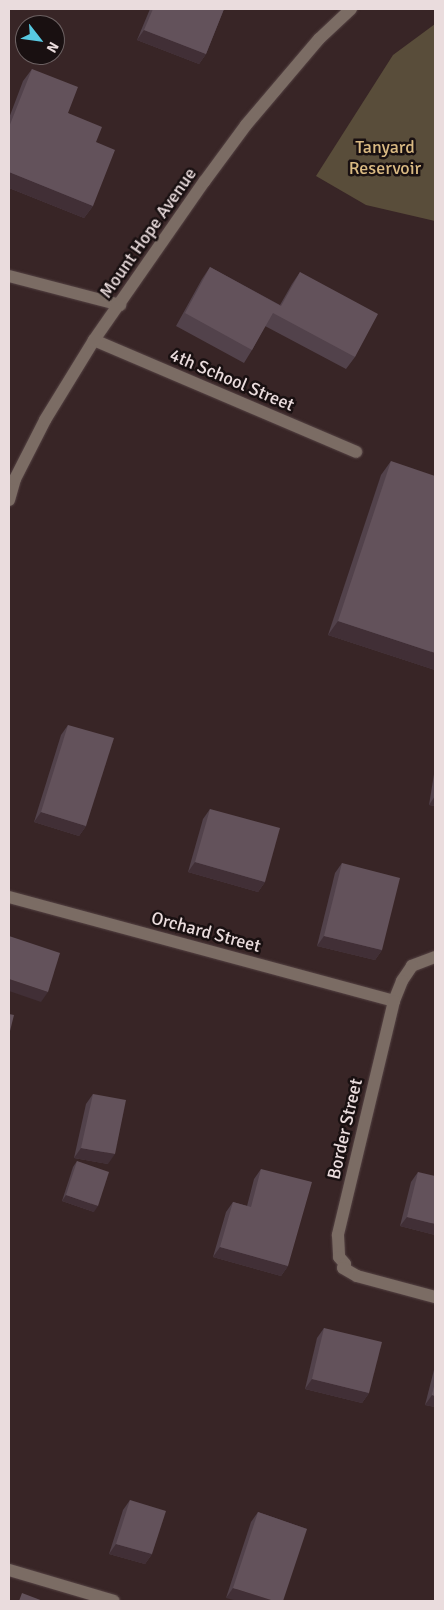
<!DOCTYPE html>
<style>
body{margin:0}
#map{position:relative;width:444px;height:1610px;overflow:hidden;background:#382526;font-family:Signika,sans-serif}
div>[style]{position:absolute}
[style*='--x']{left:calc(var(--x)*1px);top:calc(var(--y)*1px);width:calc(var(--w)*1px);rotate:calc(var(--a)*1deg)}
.green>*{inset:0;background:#594d3a}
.roads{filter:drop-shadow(0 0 1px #544243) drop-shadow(0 0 1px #544243)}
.minor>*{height:12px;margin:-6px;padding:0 6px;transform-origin:6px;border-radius:6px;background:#7b6c64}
.wall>*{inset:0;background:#52424b}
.shaded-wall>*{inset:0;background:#412f36}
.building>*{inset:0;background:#63525b}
span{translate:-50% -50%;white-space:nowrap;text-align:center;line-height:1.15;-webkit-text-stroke:5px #191011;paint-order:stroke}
.park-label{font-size:18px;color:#daba83}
.street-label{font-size:18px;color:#eadcdd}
.frame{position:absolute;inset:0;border:10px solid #eadcdd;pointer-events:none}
.north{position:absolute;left:15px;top:15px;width:50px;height:50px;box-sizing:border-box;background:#191011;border:1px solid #6d6263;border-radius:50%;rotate:120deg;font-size:14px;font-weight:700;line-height:20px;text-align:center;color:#eadcdd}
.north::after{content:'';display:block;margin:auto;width:18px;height:22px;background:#57c9e2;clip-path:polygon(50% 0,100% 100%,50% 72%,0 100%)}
</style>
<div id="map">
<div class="green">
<div style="clip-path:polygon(435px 24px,435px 221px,366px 205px,316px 176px,393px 55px)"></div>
</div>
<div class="roads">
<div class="minor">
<div style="--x:9;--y:276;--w:115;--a:14.6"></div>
<div style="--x:94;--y:340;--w:285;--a:23.1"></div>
<div style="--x:9;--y:500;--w:22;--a:-74"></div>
<div style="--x:15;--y:479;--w:66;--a:-63"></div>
<div style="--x:45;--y:420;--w:94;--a:-58.5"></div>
<div style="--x:94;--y:340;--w:193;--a:-55.2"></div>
<div style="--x:204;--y:182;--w:71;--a:-53.6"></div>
<div style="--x:246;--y:125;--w:113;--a:-49.7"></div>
<div style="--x:319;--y:39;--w:44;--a:-43.2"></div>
<div style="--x:9;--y:897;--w:399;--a:15.1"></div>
<div style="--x:435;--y:957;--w:25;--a:159"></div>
<div style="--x:412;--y:966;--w:18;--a:124"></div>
<div style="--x:402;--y:981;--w:22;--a:112"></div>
<div style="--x:394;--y:1001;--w:241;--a:103.5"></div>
<div style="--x:338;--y:1235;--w:22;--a:87"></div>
<div style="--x:339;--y:1257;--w:9;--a:49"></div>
<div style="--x:345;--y:1264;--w:4;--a:117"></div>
<div style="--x:343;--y:1268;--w:16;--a:30"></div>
<div style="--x:357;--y:1276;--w:81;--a:15.1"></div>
<div style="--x:9;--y:1570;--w:109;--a:16.4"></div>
</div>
</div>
<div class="wall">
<div style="clip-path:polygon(150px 9px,224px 9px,206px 54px,199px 64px,137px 40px)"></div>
<div style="clip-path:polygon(32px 69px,68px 113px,96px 142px,93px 206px,84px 218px,9px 188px,9px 118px,23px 81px)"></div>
<div style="clip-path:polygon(210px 267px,280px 305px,292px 284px,300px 272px,355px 357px,346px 369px,265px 326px,252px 350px,244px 363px,176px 326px,202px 279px)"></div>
<div style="clip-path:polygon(391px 461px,435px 670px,328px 635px,381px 475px)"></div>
<div style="clip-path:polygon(68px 725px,86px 826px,79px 836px,34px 822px,61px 735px)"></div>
<div style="clip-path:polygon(435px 768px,435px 806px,429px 805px)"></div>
<div style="clip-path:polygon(210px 809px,265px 882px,258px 892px,188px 872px,203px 819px)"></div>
<div style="clip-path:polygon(342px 863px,382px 950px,375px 960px,317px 946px,335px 873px)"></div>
<div style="clip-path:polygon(93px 1094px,108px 1164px,74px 1158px,86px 1104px)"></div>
<div style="clip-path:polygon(77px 1161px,94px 1212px,62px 1201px,73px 1167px)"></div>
<div style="clip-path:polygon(261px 1169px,288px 1266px,281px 1276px,213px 1257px,226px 1212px,233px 1202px,247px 1206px,254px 1179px)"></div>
<div style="clip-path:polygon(418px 1172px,435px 1235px,400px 1226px,411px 1182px)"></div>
<div style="clip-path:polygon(324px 1328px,369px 1393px,362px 1403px,305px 1389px,317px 1338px)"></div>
<div style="clip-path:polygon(435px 1366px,435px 1407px,425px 1405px)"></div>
<div style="clip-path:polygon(130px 1500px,152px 1554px,145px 1564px,109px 1554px,123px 1510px)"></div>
<div style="clip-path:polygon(258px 1512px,307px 1529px,226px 1598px,251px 1522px)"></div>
</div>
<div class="shaded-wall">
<div style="clip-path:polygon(144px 30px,206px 54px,199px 64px,137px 40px)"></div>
<div style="clip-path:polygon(9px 172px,93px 206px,84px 218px,9px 188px)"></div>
<div style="clip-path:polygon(338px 621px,435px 653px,435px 670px,328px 635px)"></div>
<div style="clip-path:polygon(435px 796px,435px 806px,429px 805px)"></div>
<div style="clip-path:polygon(41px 812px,86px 826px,79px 836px,34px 822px)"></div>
<div style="clip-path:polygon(195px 862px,265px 882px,258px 892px,188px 872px)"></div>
<div style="clip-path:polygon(324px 936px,382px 950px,375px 960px,317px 946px)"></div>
<div style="clip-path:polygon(9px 979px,48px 992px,41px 1002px,9px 991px)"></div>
<div style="clip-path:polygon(81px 1148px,115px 1154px,108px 1164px,74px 1158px)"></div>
<div style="clip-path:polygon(66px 1195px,98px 1206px,94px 1212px,62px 1201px)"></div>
<div style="clip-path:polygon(407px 1217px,435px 1224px,435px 1235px,400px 1226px)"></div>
<div style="clip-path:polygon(220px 1247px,288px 1266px,281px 1276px,213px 1257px)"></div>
<div style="clip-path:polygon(312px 1379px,369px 1393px,362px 1403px,305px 1389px)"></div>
<div style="clip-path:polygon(432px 1395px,435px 1396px,435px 1407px,425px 1405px)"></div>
<div style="clip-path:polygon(116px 1544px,152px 1554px,145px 1564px,109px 1554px)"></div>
<div style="clip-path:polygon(233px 1588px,274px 1601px,237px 1601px,226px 1598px)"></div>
</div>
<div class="building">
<div style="clip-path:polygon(153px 9px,224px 9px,206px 54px,144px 30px)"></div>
<div style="clip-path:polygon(32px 69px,78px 87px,68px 113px,102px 127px,96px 142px,115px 150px,93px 206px,9px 172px,9px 127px)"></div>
<div style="clip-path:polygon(210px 267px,281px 306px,300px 272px,378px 314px,355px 357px,273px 313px,252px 350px,185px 313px)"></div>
<div style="clip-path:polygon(391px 461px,435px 476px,435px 653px,338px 621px)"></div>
<div style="clip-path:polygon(68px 725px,114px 738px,86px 826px,41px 812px)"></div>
<div style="clip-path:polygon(210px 809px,280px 828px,265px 882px,195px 862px)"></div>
<div style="clip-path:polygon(342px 863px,400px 878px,382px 950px,324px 936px)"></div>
<div style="clip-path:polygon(9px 936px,60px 953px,48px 992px,9px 979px)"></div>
<div style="clip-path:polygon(9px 1014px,14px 1015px,9px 1035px)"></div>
<div style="clip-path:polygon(93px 1094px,126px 1100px,115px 1154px,81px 1148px)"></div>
<div style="clip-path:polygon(77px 1161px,109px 1172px,98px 1206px,66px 1195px)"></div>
<div style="clip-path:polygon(261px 1169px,312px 1182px,288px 1266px,220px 1247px,233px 1202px,251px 1207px)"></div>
<div style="clip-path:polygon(418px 1172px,435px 1176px,435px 1224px,407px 1217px)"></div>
<div style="clip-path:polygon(324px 1328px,382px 1342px,369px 1393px,312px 1379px)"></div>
<div style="clip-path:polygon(435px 1382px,435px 1396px,432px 1395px)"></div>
<div style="clip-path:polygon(130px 1500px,166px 1511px,152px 1554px,116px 1544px)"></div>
<div style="clip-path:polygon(258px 1512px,307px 1529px,283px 1601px,274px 1601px,233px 1588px)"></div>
<div style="clip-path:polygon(22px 1593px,43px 1601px,19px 1601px)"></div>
</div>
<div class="park-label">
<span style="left:385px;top:158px">Tanyard<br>Reservoir</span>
</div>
<div class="street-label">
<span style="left:148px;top:233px;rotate:-55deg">Mount Hope Avenue</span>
<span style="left:232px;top:380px;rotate:23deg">4th School Street</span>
<span style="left:206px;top:932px;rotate:15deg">Orchard Street</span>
<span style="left:345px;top:1129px;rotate:-77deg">Border Street</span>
</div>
<div class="frame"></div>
<div class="north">N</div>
</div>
